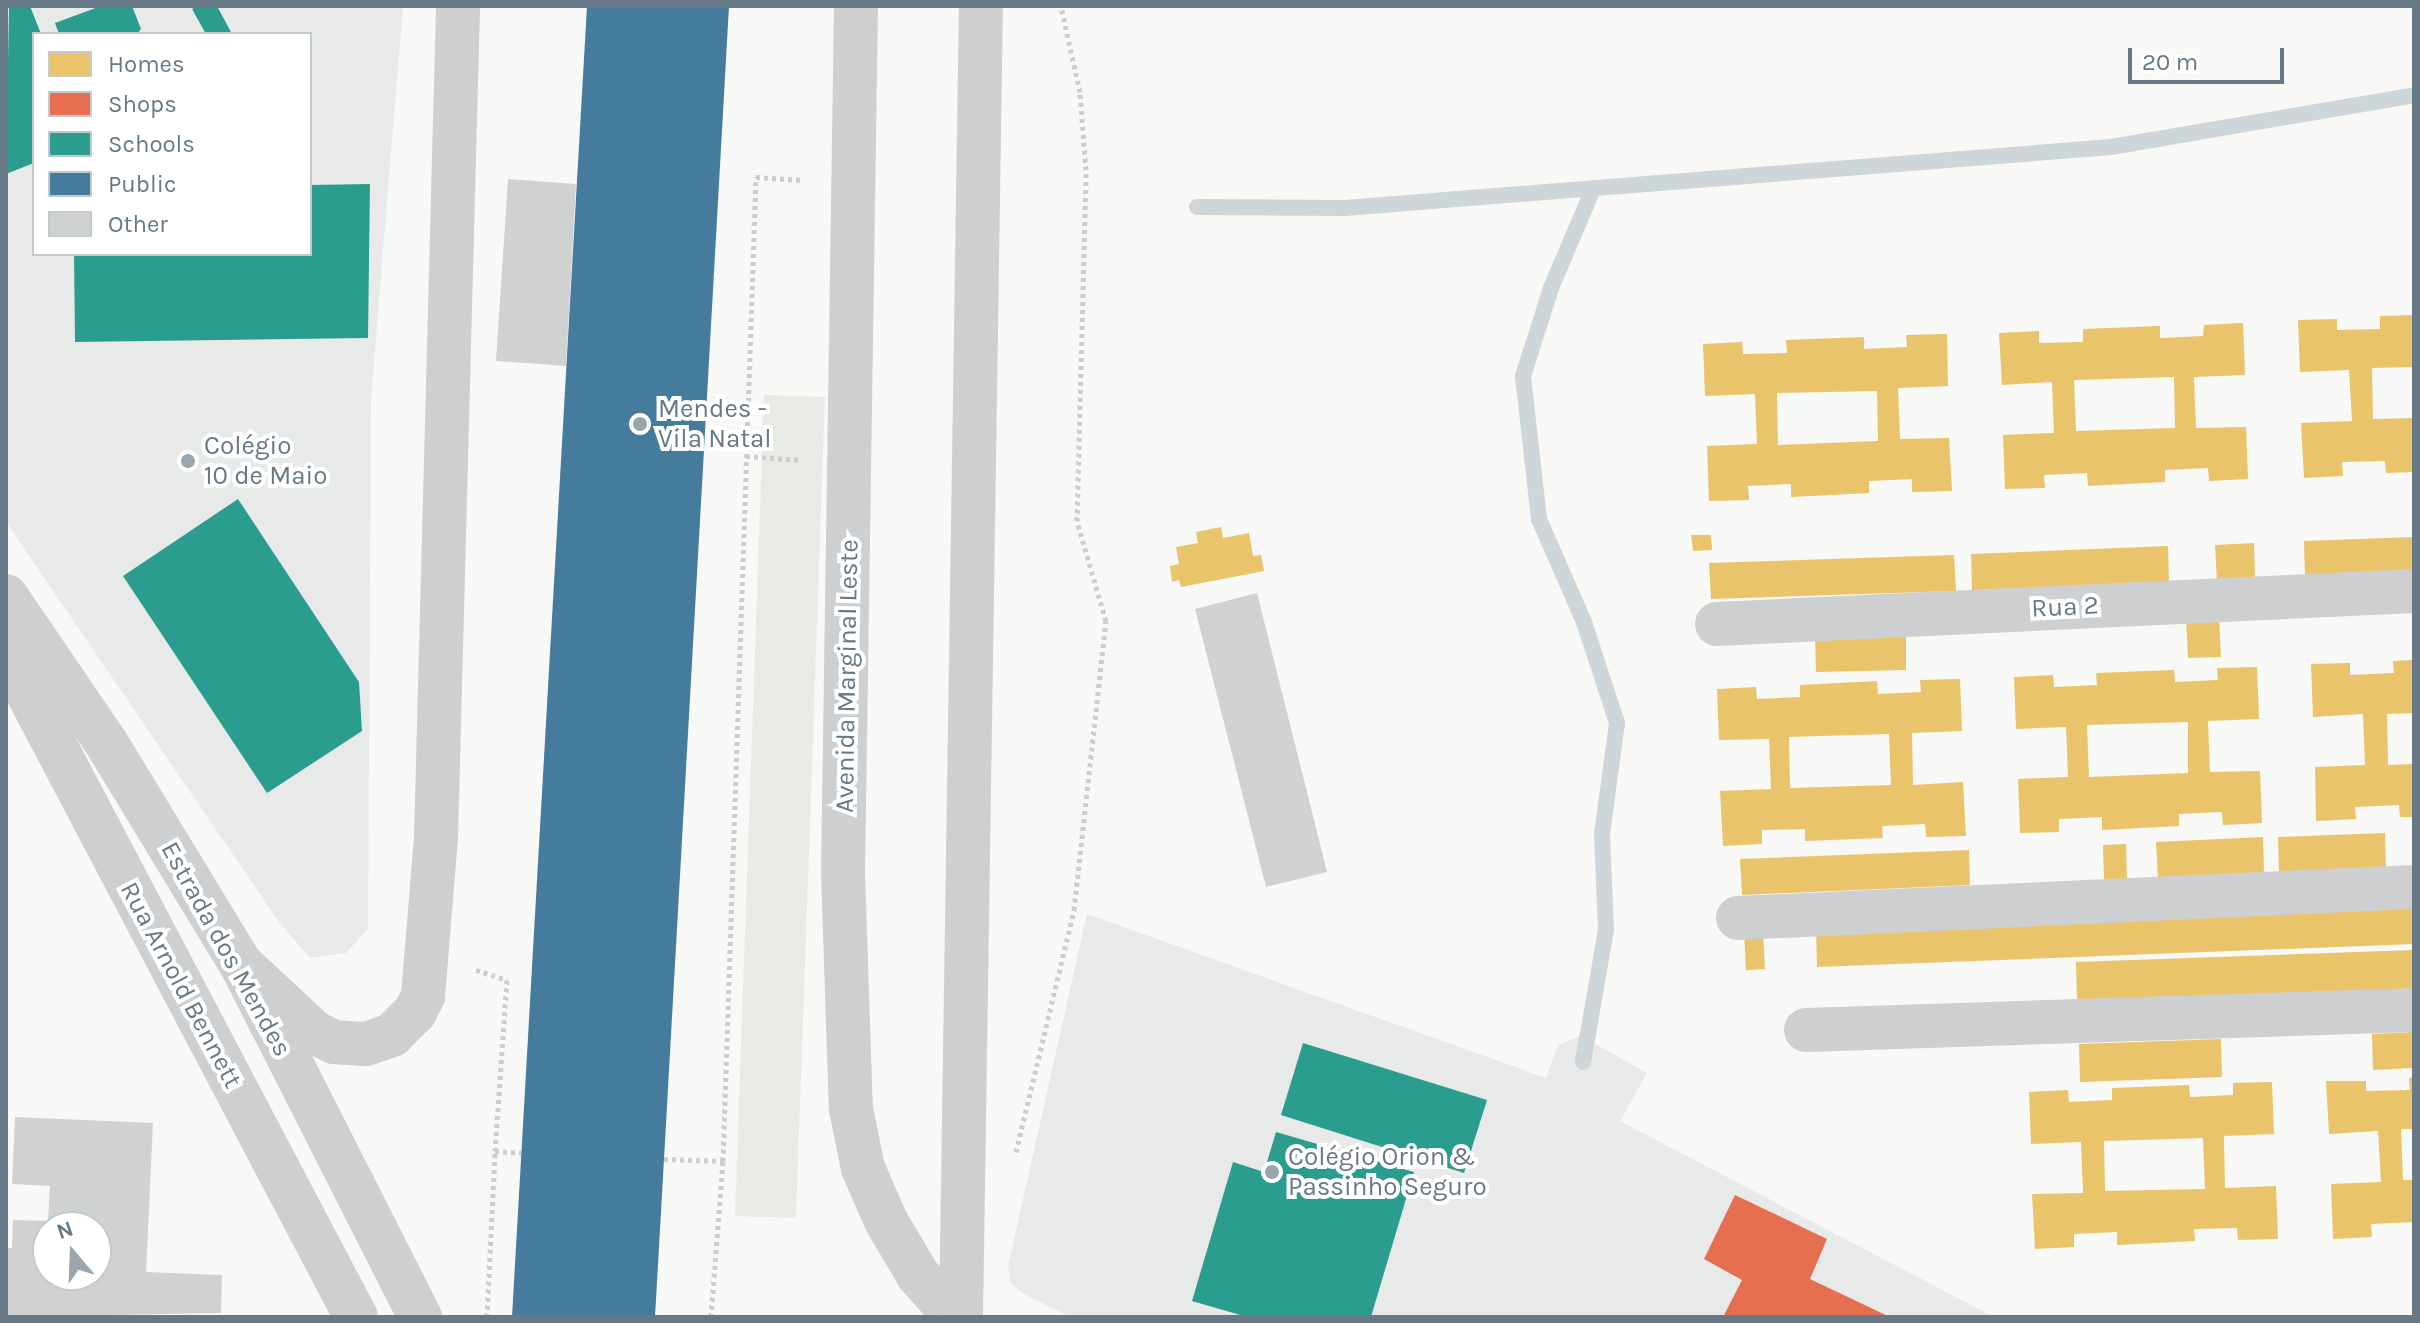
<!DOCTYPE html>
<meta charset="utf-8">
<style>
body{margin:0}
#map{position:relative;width:2420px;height:1323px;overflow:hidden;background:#f8f8f7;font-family:Karla,sans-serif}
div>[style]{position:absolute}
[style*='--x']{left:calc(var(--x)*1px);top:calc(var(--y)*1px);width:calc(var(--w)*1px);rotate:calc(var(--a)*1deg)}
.built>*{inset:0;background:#e8eae9}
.green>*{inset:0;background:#e8ebe5}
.homes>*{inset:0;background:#e9c46a}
.shops>*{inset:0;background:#e76f51}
.schools>*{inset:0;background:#2a9d8f}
.public>*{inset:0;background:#457b9d}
.stream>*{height:16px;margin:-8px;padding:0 8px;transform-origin:8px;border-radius:8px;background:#ced6d9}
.building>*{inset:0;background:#d0d2d2}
.path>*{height:5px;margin-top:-2.5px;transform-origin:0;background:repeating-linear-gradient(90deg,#cccdcd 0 4px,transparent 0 8px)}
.minor>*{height:44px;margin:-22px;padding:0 22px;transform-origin:22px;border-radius:22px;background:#cecfd0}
.dots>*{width:22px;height:22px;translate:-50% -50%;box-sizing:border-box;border:4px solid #fff;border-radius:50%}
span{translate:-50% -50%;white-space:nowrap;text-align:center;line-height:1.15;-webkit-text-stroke:8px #fff;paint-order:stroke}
.poi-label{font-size:26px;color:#677987}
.left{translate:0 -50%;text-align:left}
.street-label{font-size:26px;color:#677987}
.frame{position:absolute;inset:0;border:8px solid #677987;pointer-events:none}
.legend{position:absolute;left:32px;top:32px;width:280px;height:224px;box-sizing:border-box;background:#fff;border:2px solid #c2c9cf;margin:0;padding:10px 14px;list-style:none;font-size:24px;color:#677987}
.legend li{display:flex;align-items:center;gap:16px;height:40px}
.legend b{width:40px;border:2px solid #c2c9cf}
.north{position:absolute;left:32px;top:1211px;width:80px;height:80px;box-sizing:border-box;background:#fff;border:2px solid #c2c9cf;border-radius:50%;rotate:341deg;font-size:22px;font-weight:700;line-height:32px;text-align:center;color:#677987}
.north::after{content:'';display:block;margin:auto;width:28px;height:36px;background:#9aa5ae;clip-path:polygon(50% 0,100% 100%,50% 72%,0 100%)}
.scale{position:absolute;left:2128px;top:48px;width:156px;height:36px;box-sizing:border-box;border:4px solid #677987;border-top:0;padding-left:10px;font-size:24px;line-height:28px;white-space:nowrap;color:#677987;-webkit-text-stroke:6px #fff;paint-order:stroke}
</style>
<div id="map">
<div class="built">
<div style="clip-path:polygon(evenodd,6px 6px,403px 6px,371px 399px,368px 929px,346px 953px,310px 958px,279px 922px,6px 522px,6px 6px,34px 34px,310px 34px,310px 254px,34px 254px,34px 34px)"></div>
<div style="clip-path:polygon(1087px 914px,1546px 1078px,1558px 1045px,1581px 1036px,1647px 1073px,1620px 1121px,1994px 1317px,1070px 1317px,1022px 1293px,1010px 1282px,1008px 1266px)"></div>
</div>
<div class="green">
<div style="clip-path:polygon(764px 395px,825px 397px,796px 1218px,735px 1216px)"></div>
</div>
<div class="homes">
<div style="clip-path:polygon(2414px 315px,2414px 367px,2372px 368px,2373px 419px,2414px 418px,2414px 472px,2386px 473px,2385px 461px,2342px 462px,2343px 476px,2304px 478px,2301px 423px,2352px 421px,2349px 370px,2300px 372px,2298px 320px,2337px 319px,2337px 330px,2380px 329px,2380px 316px)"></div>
<div style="clip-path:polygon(evenodd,2243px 323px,2245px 375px,2194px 377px,2196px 428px,2246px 427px,2248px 479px,2209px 481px,2208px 468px,2165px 470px,2165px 482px,2088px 486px,2087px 473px,2044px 475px,2045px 488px,2005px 489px,2003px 435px,2054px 433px,2052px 382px,2002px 385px,1999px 333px,2039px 331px,2039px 343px,2083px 342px,2083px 329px,2160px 326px,2160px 338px,2203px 336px,2204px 325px,2243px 323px,2174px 377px,2175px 428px,2076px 431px,2074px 380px,2174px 377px)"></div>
<div style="clip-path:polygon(evenodd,1947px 334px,1948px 386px,1898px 388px,1900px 439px,1949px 438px,1952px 491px,1912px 492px,1912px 479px,1869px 481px,1869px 493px,1791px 497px,1791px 484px,1748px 486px,1749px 500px,1709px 501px,1707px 446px,1757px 444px,1755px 394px,1705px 396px,1703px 344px,1742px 342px,1743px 354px,1787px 353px,1786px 340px,1864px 337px,1864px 349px,1907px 347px,1906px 335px,1947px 334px,1877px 391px,1878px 441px,1778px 445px,1777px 393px,1877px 391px)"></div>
<div style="clip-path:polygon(1221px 527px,1223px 538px,1249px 533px,1253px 556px,1261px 555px,1264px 571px,1181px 587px,1179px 580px,1172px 582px,1170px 566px,1179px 564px,1176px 547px,1198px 543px,1196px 532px)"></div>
<div style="clip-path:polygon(1691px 535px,1711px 535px,1712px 550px,1693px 551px)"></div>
<div style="clip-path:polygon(2414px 537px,2414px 574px,2305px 578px,2304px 541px)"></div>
<div style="clip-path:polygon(2254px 543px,2255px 581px,2217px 582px,2215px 545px)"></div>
<div style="clip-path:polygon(2168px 546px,2169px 583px,1972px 590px,1971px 554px)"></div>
<div style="clip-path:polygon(1954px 555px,1956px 591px,1711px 599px,1709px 563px)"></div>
<div style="clip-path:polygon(2219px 618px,2221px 657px,2188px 658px,2186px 619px)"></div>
<div style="clip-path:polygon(1906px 632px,1906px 670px,1816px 672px,1815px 635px)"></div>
<div style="clip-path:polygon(2414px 660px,2414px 713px,2387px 714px,2388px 765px,2414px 764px,2414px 817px,2400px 817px,2399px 805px,2355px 807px,2356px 819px,2316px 821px,2315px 767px,2365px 765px,2363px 714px,2313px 717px,2311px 664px,2350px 663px,2350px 675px,2394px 673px,2393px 661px)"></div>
<div style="clip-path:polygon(evenodd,2257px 667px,2259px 719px,2208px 721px,2210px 772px,2260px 771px,2262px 823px,2223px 825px,2222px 812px,2179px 814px,2179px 826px,2102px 830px,2102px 817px,2059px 819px,2059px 832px,2020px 833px,2018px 779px,2068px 777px,2066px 727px,2016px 729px,2014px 677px,2053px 675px,2054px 687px,2097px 685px,2096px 673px,2174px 670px,2175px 682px,2218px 680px,2217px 668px,2257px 667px,2188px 722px,2188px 773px,2089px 777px,2087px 725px,2188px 722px)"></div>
<div style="clip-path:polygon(evenodd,1960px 679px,1962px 731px,1912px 733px,1913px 785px,1963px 782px,1966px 836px,1926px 837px,1925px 824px,1882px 826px,1883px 838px,1805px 841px,1805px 829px,1762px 830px,1762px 844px,1723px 846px,1720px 791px,1771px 789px,1769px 739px,1719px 740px,1717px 689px,1756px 687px,1757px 699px,1800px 697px,1800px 685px,1877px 681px,1878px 694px,1921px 692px,1920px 680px,1960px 679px,1889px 734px,1891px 785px,1790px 788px,1789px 737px,1889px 734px)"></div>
<div style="clip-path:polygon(2385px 833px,2386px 870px,2279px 874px,2278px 837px)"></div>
<div style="clip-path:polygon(2263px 837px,2264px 873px,2158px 879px,2156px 842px)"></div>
<div style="clip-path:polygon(2126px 844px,2127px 880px,2104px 880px,2103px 845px)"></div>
<div style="clip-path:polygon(1969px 850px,1970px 885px,1742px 895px,1740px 859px)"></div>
<div style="clip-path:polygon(2414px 905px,2414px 944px,1817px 967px,1816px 928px)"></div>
<div style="clip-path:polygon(1763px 931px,1765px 969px,1746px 970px,1744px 932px)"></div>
<div style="clip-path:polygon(2414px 950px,2414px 989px,2077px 1001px,2076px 962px)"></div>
<div style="clip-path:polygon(2414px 1032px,2414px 1068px,2373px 1070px,2372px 1034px)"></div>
<div style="clip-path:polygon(2221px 1039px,2222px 1077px,2080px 1082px,2079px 1044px)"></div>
<div style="clip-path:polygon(2414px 1077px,2414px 1129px,2401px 1129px,2403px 1180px,2414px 1180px,2414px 1222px,2371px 1224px,2372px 1237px,2333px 1239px,2331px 1184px,2381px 1182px,2378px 1131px,2329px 1134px,2326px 1081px,2366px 1081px,2366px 1091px,2410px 1090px,2409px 1078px)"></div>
<div style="clip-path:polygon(evenodd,2272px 1082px,2274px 1134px,2224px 1136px,2225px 1188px,2276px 1186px,2278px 1239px,2238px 1240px,2237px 1228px,2194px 1229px,2195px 1241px,2117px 1245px,2117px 1232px,2074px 1234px,2074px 1247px,2035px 1249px,2032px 1194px,2083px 1193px,2081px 1142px,2031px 1144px,2029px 1092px,2068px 1090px,2069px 1102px,2112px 1100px,2112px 1088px,2189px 1085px,2190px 1097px,2233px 1095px,2233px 1083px,2272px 1082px,2203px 1138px,2205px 1189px,2105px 1191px,2104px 1141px,2203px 1138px)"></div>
</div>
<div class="shops">
<div style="clip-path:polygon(1735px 1195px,1827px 1239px,1810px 1279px,1890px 1317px,1723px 1317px,1742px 1280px,1704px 1259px)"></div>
</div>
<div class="schools">
<div style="clip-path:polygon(9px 6px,30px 6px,41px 34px,34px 34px,34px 163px,6px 174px)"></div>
<div style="clip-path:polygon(101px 6px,132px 6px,141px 29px,137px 34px,59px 34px,55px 23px)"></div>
<div style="clip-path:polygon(198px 6px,217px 6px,232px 34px,206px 34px,192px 9px)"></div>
<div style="clip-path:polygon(370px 184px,368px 338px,75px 342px,74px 254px,310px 254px,310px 185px)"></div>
<div style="clip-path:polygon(238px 499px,359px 682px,362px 731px,267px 793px,123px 576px)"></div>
<div style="clip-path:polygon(1303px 1043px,1487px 1100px,1464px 1173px,1281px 1115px)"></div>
<div style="clip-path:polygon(1276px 1132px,1414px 1172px,1371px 1317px,1247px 1317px,1192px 1301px,1233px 1162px,1264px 1172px)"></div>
</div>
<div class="public">
<div style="clip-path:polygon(587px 6px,729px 6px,664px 1159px,655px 1317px,512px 1317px)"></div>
</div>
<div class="stream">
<div style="--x:1197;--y:207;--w:148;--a:0.4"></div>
<div style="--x:1345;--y:208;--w:768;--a:-4.55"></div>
<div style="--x:2111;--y:147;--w:307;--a:-9.7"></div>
<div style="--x:1583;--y:1062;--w:134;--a:-80.1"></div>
<div style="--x:1606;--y:930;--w:96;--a:-92.4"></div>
<div style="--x:1602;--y:834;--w:112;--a:-82.3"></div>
<div style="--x:1617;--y:723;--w:106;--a:-108.1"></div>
<div style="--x:1584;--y:622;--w:112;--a:-113.6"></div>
<div style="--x:1539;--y:519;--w:144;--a:-96.4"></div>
<div style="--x:1523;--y:376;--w:92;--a:-72.3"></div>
<div style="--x:1551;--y:288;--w:108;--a:-67"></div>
</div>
<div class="building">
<div style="clip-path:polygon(508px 179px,576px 184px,566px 366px,496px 361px)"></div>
<div style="clip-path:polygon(1257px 593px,1327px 872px,1266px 887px,1195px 609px)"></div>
<div style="clip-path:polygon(evenodd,15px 1117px,153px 1123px,146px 1272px,222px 1275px,221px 1313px,6px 1317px,6px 1248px,12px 1248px,13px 1220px,48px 1221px,50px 1186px,12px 1184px,15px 1117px,48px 1227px,96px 1227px,96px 1275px,48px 1275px,48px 1227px)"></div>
</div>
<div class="path">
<div style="--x:746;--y:456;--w:55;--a:4.2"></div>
<div style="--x:476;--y:970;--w:33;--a:18"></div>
<div style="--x:507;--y:980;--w:171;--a:94"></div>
<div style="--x:495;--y:1151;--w:26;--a:4"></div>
<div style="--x:1016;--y:1152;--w:249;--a:-76.5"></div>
<div style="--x:1074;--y:910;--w:291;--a:-83.7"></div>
<div style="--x:1106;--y:621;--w:104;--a:-106.2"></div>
<div style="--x:1077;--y:521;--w:351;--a:-88.5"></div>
<div style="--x:1086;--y:170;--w:78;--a:-94.4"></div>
<div style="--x:1080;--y:92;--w:88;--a:-102.5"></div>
<div style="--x:664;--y:1159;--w:59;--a:1.9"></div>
<div style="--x:723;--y:1161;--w:985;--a:-88.08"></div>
<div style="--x:756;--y:177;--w:47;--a:3.7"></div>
<div style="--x:487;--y:1317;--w:166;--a:-87.2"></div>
<div style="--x:711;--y:1317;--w:156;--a:-85.6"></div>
</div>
<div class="minor">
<div style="--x:856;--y:6;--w:866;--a:90.86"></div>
<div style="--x:843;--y:872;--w:237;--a:88.1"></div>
<div style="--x:851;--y:1109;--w:60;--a:78.5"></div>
<div style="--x:863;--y:1168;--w:58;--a:66.5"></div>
<div style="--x:886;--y:1221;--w:63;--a:59.3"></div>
<div style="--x:918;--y:1275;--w:56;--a:48.6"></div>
<div style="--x:6;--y:596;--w:179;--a:55.7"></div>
<div style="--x:107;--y:744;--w:258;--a:58.7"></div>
<div style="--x:241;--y:964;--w:396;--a:63.1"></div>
<div style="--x:1717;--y:624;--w:698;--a:-2.71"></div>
<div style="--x:6;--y:652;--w:751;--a:62.24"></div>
<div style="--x:1738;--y:918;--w:677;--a:-2.63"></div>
<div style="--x:241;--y:964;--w:100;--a:43"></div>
<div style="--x:314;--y:1032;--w:22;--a:27"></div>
<div style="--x:334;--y:1042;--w:32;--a:4"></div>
<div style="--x:366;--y:1044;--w:28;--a:-19"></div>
<div style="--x:392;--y:1035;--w:33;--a:-45"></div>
<div style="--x:415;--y:1012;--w:18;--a:-63"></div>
<div style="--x:423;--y:996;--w:160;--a:-85.3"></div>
<div style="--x:436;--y:837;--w:831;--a:-88.48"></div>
<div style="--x:1806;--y:1030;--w:608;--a:-1.88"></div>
<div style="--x:961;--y:1317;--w:1311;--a:-89.13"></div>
</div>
<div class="dots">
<div style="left:640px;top:424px;background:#9aa5ae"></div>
<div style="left:188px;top:461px;background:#9aa5ae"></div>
<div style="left:1272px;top:1172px;background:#9aa5ae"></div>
</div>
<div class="poi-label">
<span class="left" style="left:658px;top:424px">Mendes -<br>Vila Natal</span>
<span class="left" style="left:204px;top:461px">Colégio<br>10 de Maio</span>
<span class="left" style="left:1288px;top:1172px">Colégio Orion &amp;<br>Passinho Seguro</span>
</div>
<div class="street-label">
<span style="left:2065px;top:607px;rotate:-3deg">Rua 2</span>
<span style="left:847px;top:676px;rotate:-89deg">Avenida Marginal Leste</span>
<span style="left:226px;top:949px;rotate:61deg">Estrada dos Mendes</span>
<span style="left:181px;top:985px;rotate:62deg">Rua Arnold Bennett</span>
</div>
<div class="frame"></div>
<ul class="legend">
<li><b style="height:22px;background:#e9c46a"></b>Homes</li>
<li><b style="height:22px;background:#e76f51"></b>Shops</li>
<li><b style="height:22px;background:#2a9d8f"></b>Schools</li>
<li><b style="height:22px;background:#457b9d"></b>Public</li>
<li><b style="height:22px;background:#d0d2d2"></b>Other</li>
</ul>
<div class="north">N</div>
<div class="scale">20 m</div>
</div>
